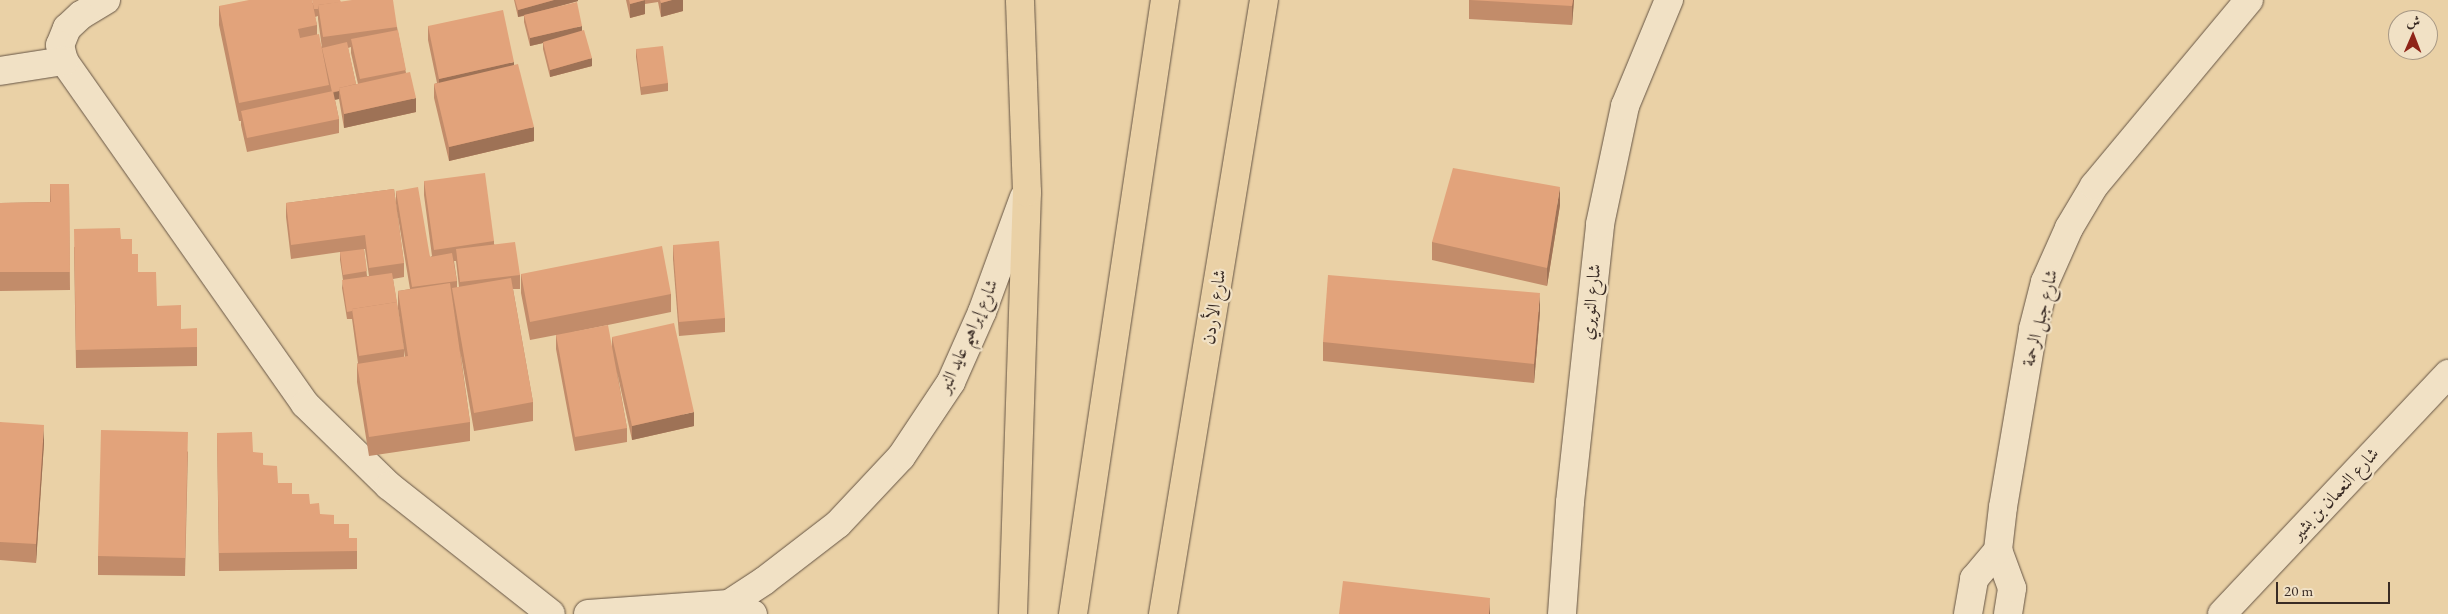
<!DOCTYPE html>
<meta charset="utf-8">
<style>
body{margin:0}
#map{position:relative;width:2448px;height:614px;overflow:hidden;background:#ead1a6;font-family:"EB Garamond",Amiri,serif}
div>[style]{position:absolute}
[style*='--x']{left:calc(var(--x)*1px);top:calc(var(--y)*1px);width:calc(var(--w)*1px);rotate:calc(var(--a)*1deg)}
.roads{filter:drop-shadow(0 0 1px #655444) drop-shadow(0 0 1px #655444)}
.street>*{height:28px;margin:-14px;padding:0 14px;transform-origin:14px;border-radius:14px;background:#f1e1c5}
.secondary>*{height:28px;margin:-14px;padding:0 14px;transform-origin:14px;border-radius:14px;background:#f1e1c5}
.highway>*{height:28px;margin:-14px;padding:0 14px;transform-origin:14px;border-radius:14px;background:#ead1a6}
.wall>*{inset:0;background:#c28c6a}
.shaded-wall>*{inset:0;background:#9e7256}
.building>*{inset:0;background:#e2a37b}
span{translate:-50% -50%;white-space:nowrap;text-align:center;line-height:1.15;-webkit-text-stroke:4.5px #f1e1c5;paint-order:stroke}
.street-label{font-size:18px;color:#392b24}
.north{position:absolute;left:2388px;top:10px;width:50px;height:50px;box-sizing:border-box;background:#f1e1c5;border:1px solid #a79885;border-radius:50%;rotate:1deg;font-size:14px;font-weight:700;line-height:20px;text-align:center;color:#392b24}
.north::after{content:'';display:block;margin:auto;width:18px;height:22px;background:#8f2418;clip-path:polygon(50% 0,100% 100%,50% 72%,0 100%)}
.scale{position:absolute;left:2276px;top:582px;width:114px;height:22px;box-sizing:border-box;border:2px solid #392b24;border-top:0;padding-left:6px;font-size:15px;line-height:18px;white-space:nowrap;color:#392b24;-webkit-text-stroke:4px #f1e1c5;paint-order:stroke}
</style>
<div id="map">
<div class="roads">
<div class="street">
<div style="--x:106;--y:0;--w:29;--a:149"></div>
<div style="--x:81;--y:15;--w:19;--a:137"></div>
<div style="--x:67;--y:28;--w:18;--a:112"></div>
<div style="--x:60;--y:45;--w:16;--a:76"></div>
<div style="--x:64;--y:61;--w:419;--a:54.9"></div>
<div style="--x:305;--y:404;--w:117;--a:44.3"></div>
<div style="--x:389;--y:486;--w:206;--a:38.3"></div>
<div style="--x:0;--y:71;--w:65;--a:-8.9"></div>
<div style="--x:729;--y:604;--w:42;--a:-33.3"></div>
<div style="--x:764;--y:581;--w:93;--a:-37.6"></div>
<div style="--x:838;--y:524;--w:92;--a:-46.8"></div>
<div style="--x:901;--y:457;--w:90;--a:-56.3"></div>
<div style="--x:951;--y:382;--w:77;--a:-66.1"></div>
<div style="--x:982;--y:312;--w:122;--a:-69.9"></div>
<div style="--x:588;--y:614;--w:141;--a:-4.1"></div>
<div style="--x:729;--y:604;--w:26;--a:23"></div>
<div style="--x:1562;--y:614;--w:112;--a:-85.9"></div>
<div style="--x:1570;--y:502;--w:280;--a:-83.8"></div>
<div style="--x:1600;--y:224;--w:121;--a:-78"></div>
<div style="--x:1625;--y:106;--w:115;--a:-67.5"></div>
<div style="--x:2222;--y:614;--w:330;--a:-46.7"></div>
</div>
<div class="secondary">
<div style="--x:1968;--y:614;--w:36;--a:-80"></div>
<div style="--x:1974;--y:579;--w:38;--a:-50"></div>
<div style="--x:2008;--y:614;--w:26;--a:-81"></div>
<div style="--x:2012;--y:588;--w:40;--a:-110.2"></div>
<div style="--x:1998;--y:550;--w:43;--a:-83.4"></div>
<div style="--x:2003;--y:507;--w:181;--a:-80.4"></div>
<div style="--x:2033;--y:329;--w:49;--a:-75.7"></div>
<div style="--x:2045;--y:282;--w:59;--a:-66"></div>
<div style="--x:2069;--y:228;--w:49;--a:-59.2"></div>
<div style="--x:2094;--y:186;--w:242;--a:-50.2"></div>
</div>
<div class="highway">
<div style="--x:1013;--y:614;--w:422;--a:-88.1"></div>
<div style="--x:1027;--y:192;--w:192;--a:-92.1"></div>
<div style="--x:1073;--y:614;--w:621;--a:-81.48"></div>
<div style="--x:1163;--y:614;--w:622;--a:-80.66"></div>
</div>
</div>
<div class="wall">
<div style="clip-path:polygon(514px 0,578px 0,578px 1px,547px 10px,582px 31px,592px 66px,550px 77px,543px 49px,543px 43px,530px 46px,524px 22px,524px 16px,518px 17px)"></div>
<div style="clip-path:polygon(626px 0,683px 0,683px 11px,661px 17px,658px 2px,645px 4px,645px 14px,630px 18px)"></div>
<div style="clip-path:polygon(1469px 0,1574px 0,1572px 25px,1469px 19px)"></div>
<div style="clip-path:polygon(evenodd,341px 2px,397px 27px,406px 73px,416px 112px,344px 128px,339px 99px,335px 100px,339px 119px,339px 133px,247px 152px,241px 125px,241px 121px,239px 121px,219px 25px,219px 6px,341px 2px,318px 16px,318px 19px,322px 48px,317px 35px,317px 25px,315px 17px,318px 16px,341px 2px,351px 47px,351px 53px,358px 84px,356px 84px,348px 48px,351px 47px)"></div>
<div style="clip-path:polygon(428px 26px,514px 65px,534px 141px,449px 161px,434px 98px,434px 84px,437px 83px,428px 40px)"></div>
<div style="clip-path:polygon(636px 49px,668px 83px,668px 91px,641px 95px,636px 57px)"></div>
<div style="clip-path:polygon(evenodd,424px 181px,494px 241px,494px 244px,520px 275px,520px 289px,513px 289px,533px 402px,533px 421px,474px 431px,460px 350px,470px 422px,470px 441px,369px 456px,357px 382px,357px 364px,358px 363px,352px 319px,347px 319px,342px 288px,343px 280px,340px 260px,340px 252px,291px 259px,286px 217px,286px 203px,394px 189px,404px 263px,404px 277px,393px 279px,404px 349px,404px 357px,405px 357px,398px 309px,398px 291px,410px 289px,396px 205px,396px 191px,430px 257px,432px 256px,424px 195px,424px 181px,364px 249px,365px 249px,369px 276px,367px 276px,364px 249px,424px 181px,454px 261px,456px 261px,459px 287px,457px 288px,457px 281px,454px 261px)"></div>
<div style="clip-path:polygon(50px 184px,69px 184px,70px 290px,0 291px,0 203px,50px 202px)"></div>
<div style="clip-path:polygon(1560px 205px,1547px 286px,1432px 260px,1432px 242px)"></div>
<div style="clip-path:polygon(121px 239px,132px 254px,138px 272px,157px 306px,181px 329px,197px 347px,197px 366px,76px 368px,74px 247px)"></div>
<div style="clip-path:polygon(673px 245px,725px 318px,725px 332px,679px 336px,673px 259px)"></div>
<div style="clip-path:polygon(521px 274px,671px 294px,671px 312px,574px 332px,612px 347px,612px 337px,694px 426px,632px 440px,617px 372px,627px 428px,627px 442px,575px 451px,556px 349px,556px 335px,530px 340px,521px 293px)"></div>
<div style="clip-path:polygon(1540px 312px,1534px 383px,1323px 361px,1323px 342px)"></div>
<div style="clip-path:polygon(0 422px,44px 443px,36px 563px,0 560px)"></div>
<div style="clip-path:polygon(217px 433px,253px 452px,278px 483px,292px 494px,310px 504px,320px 514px,334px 524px,349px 538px,357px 538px,357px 569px,219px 571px)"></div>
<div style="clip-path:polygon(188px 451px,185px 576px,98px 575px,98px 556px)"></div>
</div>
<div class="shaded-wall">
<div style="clip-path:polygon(554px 0,578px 0,578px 1px,518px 17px,518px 10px)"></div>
<div style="clip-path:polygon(645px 0,645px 14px,630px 18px,630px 4px)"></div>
<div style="clip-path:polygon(672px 0,683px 0,683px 11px,661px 17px,661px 3px)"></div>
<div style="clip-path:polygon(1573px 0,1574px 0,1572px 25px,1572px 6px)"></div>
<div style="clip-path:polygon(582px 26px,582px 34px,530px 46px,530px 38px)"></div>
<div style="clip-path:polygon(592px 58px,592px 66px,550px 77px,550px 70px)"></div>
<div style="clip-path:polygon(514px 62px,514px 76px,439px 93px,439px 79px)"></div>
<div style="clip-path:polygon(339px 91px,339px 99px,332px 100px,332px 93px)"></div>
<div style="clip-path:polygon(416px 98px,416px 112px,344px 128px,344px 114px)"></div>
<div style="clip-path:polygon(534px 127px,534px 141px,449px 161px,449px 147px)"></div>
<div style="clip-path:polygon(1560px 187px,1560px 205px,1547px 286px,1547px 268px)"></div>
<div style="clip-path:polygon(1540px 293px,1540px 312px,1534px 383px,1534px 364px)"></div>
<div style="clip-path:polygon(694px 412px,694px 426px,632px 440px,632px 426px)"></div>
<div style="clip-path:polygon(44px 425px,44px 443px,36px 563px,36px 544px)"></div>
<div style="clip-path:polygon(1490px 598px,1490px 614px,1489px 614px)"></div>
</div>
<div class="building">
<div style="clip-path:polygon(249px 0,312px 0,317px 25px,298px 29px,300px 38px,319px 34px,329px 85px,239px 103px,219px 6px)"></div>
<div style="clip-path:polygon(312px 0,340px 0,341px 2px,318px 5px,318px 9px,314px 9px)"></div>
<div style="clip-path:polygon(352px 0,393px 0,397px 27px,323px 37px,318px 5px)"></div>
<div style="clip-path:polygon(515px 0,554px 0,518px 10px)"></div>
<div style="clip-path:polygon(629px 0,645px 0,630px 4px)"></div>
<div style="clip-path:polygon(660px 0,672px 0,661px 3px)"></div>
<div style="clip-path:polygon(1470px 0,1573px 0,1572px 6px)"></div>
<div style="clip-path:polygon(577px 2px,582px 26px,530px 38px,524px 15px)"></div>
<div style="clip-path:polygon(503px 10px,514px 62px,439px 79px,428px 26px)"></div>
<div style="clip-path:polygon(398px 30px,406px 70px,360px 79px,351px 39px)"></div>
<div style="clip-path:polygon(584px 30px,592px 58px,550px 70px,543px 42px)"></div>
<div style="clip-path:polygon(347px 42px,356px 84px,339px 88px,339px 91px,333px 92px,333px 91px,332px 92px,322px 48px)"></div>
<div style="clip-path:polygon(663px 46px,668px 83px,641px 87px,636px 49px)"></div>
<div style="clip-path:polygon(518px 64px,534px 127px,449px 147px,434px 84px)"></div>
<div style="clip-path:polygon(410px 72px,416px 98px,344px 114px,339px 88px)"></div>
<div style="clip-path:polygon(333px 91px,339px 119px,247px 138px,241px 111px)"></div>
<div style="clip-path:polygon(1453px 168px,1560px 187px,1547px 268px,1432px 242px)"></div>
<div style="clip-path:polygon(485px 173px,494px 241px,434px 250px,424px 181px)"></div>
<div style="clip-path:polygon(50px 184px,69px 184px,70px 272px,0 272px,0 203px,51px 202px)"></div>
<div style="clip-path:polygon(418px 187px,430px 257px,452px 253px,457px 281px,412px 287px,396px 191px)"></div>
<div style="clip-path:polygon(394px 189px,404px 263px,369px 268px,365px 235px,291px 245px,286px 203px)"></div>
<div style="clip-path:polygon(120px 228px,121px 239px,132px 239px,132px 254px,138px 254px,138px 272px,156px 272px,157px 306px,181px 305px,181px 329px,197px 328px,197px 347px,76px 350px,74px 229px)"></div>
<div style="clip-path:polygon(719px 241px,725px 318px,679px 322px,673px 245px)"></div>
<div style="clip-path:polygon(515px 242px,520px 275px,460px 282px,456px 249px)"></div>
<div style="clip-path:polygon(662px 246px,671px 294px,530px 322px,521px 274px)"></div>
<div style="clip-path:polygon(364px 249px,367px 271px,343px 275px,340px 252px)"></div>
<div style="clip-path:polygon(392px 273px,397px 302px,352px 309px,352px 311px,347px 312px,342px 280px)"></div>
<div style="clip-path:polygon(1328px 275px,1540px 293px,1534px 364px,1323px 342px)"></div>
<div style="clip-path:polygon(511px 278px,533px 402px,474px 413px,452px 288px)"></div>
<div style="clip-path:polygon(450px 283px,470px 422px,369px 437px,357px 364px,408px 356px,398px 291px)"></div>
<div style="clip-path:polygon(397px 302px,404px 349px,359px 356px,352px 309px)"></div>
<div style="clip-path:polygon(674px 323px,694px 412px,632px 426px,612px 337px)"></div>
<div style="clip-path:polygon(608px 325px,627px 428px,575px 437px,556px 335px)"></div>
<div style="clip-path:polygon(0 422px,44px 425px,36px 544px,0 542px)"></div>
<div style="clip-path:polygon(101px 430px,188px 432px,185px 558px,98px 556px)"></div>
<div style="clip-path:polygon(252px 432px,253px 452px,263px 453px,263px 465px,277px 466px,278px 483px,292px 483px,292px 494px,309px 494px,310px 504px,319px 503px,320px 514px,334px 515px,334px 524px,349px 524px,349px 538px,357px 538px,357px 551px,219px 553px,217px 433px)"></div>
<div style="clip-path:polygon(1343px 581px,1490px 598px,1489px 614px,1339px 614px)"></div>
</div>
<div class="street-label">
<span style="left:1591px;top:302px;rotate:-84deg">شارع النويري</span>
<span style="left:1214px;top:307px;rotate:-81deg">شارع الأردن</span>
<span style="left:2040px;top:318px;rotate:-76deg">شارع جبل الرحمة</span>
<span style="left:968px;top:336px;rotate:-66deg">شارع إبراهيم عايد النبر</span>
<span style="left:2335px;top:494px;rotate:-47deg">شارع النعمان بن بشير</span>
</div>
<div class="north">ش</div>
<div class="scale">20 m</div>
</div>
